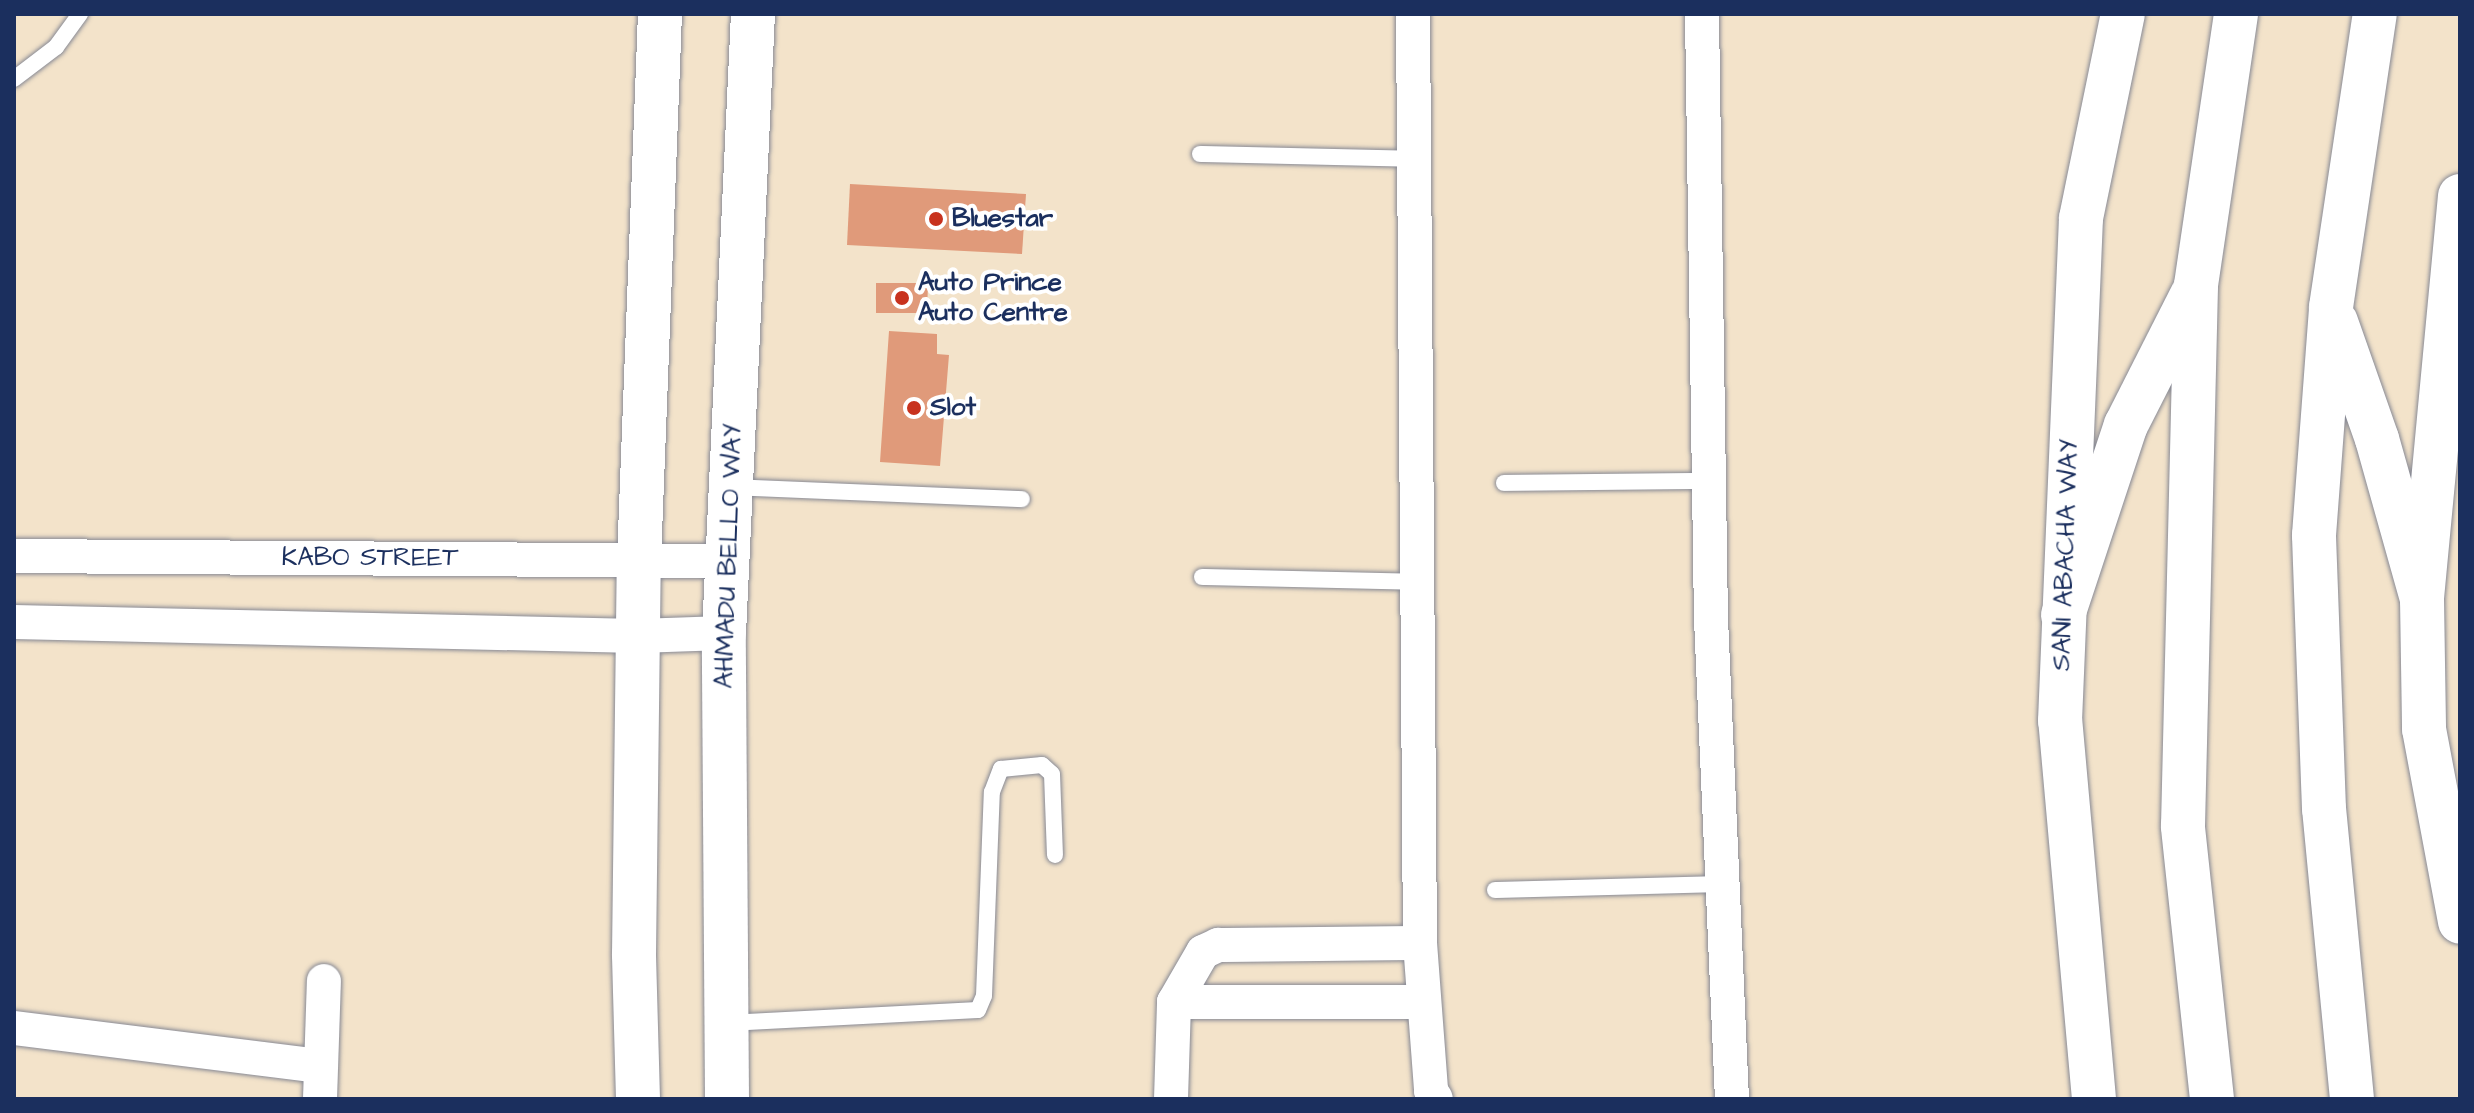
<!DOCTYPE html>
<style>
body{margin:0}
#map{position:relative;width:2474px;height:1113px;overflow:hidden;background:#f3e3ca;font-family:"Architects Daughter",sans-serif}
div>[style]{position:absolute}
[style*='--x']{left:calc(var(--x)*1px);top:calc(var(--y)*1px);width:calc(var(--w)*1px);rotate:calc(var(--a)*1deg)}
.building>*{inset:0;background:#e09a7a}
.roads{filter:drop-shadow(0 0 2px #878994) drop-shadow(0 0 2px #878994)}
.lane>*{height:16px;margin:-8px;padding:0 8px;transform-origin:8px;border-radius:8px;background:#fff}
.street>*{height:34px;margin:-17px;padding:0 17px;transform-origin:17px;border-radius:17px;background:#fff}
.primary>*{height:44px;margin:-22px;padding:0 22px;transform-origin:22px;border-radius:22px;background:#fff}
.highway>*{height:44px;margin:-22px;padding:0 22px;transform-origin:22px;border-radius:22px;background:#fff}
.dots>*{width:22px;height:22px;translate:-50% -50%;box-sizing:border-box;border:4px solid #fff;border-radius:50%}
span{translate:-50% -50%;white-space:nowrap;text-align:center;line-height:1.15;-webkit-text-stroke:8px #fff;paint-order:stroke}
.poi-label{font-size:26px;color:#1b2f5e;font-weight:700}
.left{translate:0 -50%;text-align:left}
.street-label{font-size:26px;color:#1b2f5e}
.frame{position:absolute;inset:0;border:16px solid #1b2f5e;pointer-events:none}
</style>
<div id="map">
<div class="building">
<div style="clip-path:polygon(850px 184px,1026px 194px,1022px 254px,847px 245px)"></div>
<div style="clip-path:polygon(876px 283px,928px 283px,927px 313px,876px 313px)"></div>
<div style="clip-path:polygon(889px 331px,937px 334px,937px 354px,949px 355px,940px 466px,880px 462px)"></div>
</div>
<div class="roads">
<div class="lane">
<div style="--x:14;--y:79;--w:53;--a:-37.3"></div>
<div style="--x:56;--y:47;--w:41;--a:-54"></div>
<div style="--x:1200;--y:154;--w:214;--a:1.3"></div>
<div style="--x:1504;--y:483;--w:205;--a:-0.6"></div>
<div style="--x:732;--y:487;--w:290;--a:2.4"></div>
<div style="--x:1202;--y:577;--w:215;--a:1.3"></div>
<div style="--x:1495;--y:890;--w:228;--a:-1.5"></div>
<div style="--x:728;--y:1023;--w:250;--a:-3"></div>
<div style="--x:978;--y:1010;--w:15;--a:-67"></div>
<div style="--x:984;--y:996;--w:204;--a:-87.8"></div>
<div style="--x:992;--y:792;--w:25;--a:-69"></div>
<div style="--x:1001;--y:769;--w:41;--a:-5.6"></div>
<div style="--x:1042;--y:765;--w:13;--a:42"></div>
<div style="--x:1052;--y:774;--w:81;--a:87.9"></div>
</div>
<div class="street">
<div style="--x:1413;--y:14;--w:929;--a:89.57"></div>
<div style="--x:1420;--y:943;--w:148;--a:85.7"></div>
<div style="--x:1431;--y:1091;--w:9;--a:58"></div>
<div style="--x:1702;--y:14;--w:605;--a:89.15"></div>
<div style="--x:1711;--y:619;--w:480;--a:87.5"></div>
<div style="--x:14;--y:556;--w:713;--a:0.4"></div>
<div style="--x:14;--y:622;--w:624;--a:1.29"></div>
<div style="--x:638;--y:636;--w:86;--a:-2"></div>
<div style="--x:1174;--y:1002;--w:248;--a:0"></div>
<div style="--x:14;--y:1028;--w:308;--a:7.1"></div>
<div style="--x:320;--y:1099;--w:118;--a:-88.1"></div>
<div style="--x:1171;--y:1099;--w:97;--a:-88.2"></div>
<div style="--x:1174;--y:1002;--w:58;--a:-59.9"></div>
<div style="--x:1203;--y:952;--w:17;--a:-25"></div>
<div style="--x:1218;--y:945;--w:202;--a:-0.6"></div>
</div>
<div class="primary">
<div style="--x:2460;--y:196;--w:405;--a:95.4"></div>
<div style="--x:2422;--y:599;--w:130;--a:89.1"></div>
<div style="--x:2424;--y:729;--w:196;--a:79.4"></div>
<div style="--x:638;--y:1099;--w:145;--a:-91.6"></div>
<div style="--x:634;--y:954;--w:394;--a:-89.3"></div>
<div style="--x:639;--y:560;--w:546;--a:-87.8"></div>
<div style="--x:727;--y:1099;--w:466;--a:-90.4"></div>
<div style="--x:724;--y:633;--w:620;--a:-87.32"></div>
<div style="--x:2094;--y:1099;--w:380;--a:-95.1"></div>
<div style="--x:2060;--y:721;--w:503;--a:-87.61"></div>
<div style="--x:2081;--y:218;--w:208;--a:-78.4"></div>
</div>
<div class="highway">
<div style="--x:2336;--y:322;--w:124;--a:70.7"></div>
<div style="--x:2377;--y:439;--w:166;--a:74.3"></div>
<div style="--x:2063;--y:615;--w:200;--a:-71.7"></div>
<div style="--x:2126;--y:425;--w:146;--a:-63.1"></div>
<div style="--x:2212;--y:1099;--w:275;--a:-96.1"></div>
<div style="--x:2183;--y:826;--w:541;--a:-88.62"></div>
<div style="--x:2196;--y:285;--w:274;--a:-81.6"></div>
<div style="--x:2352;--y:1099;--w:291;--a:-95.5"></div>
<div style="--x:2324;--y:809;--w:274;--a:-92.1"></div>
<div style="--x:2314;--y:535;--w:229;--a:-85.7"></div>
<div style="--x:2331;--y:307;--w:296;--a:-81.5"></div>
</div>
</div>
<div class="dots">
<div style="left:936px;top:219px;background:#c8321e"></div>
<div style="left:902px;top:298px;background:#c8321e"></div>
<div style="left:914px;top:408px;background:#c8321e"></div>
</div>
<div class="poi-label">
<span class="left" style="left:952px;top:219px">Bluestar</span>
<span class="left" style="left:918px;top:298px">Auto Prince<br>Auto Centre</span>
<span class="left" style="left:930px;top:408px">Slot</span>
</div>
<div class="street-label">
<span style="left:2066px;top:555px;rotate:-88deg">SANI ABACHA WAY</span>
<span style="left:729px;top:556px;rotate:-88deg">AHMADU BELLO WAY</span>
<span style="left:370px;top:558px">KABO STREET</span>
</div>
<div class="frame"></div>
</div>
